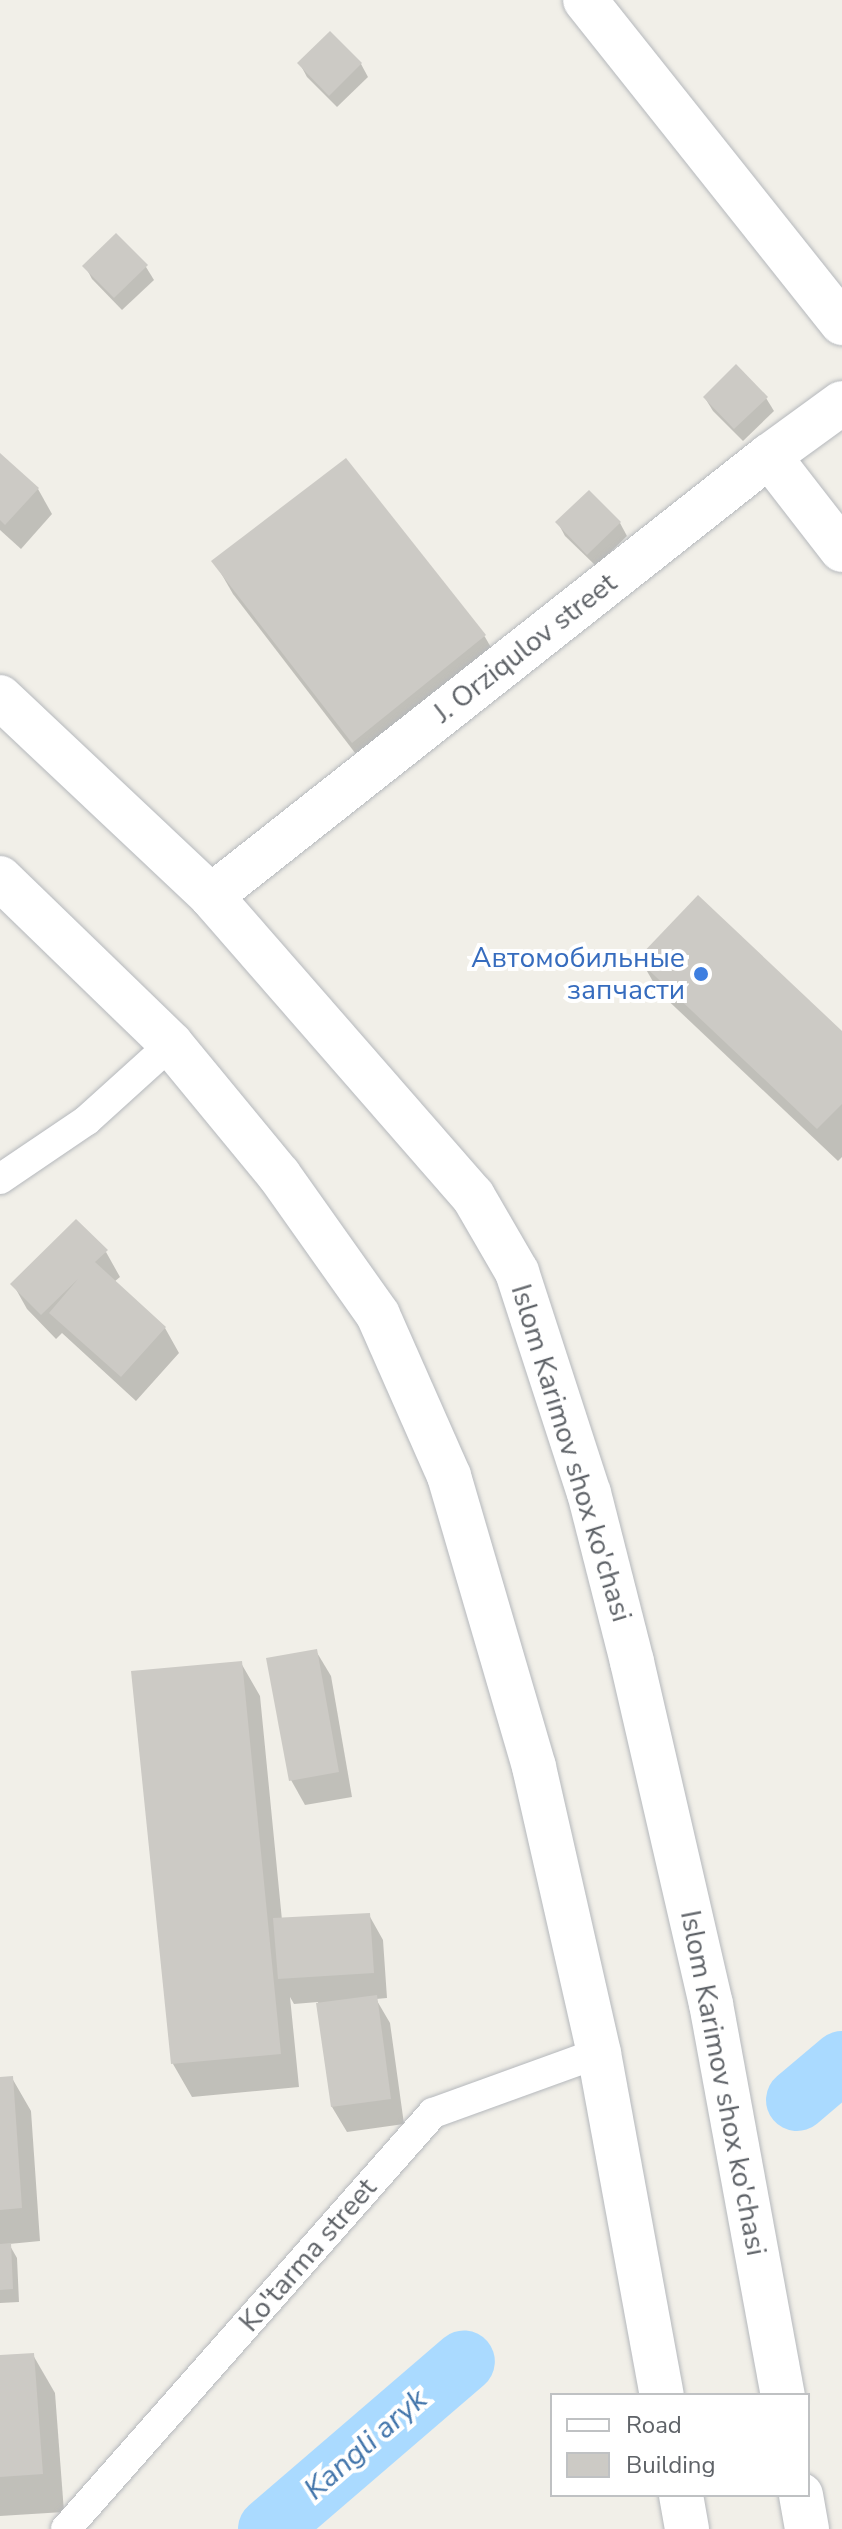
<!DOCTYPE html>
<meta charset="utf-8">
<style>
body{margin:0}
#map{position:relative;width:842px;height:2529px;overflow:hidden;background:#f1efe8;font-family:"Nunito Sans",sans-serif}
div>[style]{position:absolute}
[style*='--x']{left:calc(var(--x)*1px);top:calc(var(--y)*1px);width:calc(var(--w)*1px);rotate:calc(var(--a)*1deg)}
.shadow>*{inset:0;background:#0003}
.canal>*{height:62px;margin:-31px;padding:0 31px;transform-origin:31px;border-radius:31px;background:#aadaff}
.building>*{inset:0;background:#cccac5}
.roads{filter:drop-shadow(0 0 2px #b5b8bc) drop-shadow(0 0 2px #b5b8bc)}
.lane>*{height:30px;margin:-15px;padding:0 15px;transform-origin:15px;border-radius:15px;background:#fff}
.street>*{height:44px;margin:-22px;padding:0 22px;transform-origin:22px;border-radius:22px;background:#fff}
.secondary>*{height:44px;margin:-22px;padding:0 22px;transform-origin:22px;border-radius:22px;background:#fff}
.dots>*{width:22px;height:22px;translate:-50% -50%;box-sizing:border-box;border:4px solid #fff;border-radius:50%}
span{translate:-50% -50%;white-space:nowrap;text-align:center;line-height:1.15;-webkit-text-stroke:8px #fff;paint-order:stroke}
.street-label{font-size:28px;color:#5f6368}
.shop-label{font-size:28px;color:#366cbe}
.right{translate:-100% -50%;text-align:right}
.water-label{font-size:30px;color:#4174aa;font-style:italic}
.legend{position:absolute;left:550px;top:2393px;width:260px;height:104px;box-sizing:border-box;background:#fff;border:2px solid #bfc1c3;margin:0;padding:10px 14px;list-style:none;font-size:24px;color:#5f6368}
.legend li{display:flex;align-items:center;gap:16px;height:40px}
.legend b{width:40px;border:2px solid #bfc1c3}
</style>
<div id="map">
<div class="shadow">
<div style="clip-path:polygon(300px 64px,361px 64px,368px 77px,337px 107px,307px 77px)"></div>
<div style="clip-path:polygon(85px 266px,146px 267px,154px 280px,122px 310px,92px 279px)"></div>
<div style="clip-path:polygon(705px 398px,766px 398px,774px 411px,743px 441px,713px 411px)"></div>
<div style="clip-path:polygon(0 456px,38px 489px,52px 514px,21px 549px,0 530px)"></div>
<div style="clip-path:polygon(346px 461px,485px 637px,504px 670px,372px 775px,233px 594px,214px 561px)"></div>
<div style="clip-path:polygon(558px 523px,620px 523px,627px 536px,596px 566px,565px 536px)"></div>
<div style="clip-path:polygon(640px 959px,842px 1034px,842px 1157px,838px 1161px,659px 992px)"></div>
<div style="clip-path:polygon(106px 1252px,120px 1277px,114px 1282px,165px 1328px,179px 1353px,136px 1401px,62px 1333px,56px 1339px,27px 1309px,13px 1284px)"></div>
<div style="clip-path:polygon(316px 1651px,331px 1676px,352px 1797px,305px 1805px,291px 1780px)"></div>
<div style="clip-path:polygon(241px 1663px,260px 1696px,282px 1920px,369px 1915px,383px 1940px,387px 1998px,376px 1999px,390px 2023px,404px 2124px,347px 2132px,332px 2107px,318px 2002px,294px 2004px,290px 1997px,299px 2087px,192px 2097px,173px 2064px,134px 1673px)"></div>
<div style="clip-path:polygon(12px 2078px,31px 2111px,40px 2241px,9px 2244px,17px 2258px,19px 2302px,0 2303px,0 2079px)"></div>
<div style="clip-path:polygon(33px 2355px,55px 2393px,64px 2512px,0 2516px,0 2357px)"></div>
</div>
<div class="canal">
<div style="--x:797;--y:2100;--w:59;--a:-40.2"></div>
<div style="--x:269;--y:2529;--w:257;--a:-40.7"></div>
</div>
<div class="building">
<div style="clip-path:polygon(330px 31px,362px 63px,329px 96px,297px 63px)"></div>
<div style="clip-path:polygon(116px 233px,148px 265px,114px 298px,82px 266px)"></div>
<div style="clip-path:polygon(736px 364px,768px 397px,734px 429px,703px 397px)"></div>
<div style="clip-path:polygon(0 453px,39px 488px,5px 525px,0 520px)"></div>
<div style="clip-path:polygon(346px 458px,486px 635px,352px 743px,211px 561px)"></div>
<div style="clip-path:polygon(589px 490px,621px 522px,587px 555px,555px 522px)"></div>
<div style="clip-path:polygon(698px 895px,842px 1031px,842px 1104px,817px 1129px,637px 959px)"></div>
<div style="clip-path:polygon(76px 1219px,108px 1250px,95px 1262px,166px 1327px,121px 1377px,49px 1313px,78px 1279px,41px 1315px,10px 1284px)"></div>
<div style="clip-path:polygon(317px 1649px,339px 1772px,289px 1781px,266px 1658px)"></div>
<div style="clip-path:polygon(242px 1661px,281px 2054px,171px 2064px,131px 1671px)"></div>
<div style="clip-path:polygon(370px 1913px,374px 1973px,278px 1979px,273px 1918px)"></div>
<div style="clip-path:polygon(377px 1995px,391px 2099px,331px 2107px,316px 2003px)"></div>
<div style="clip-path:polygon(13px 2076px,22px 2208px,0 2210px,0 2077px)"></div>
<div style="clip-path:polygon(11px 2243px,13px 2289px,0 2290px,0 2244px)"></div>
<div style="clip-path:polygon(34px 2353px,43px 2474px,0 2477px,0 2355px)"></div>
</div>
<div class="roads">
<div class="lane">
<div style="--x:0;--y:1179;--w:105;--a:-34.1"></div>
<div style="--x:87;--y:1120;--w:113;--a:-42.1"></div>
<div style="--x:66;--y:2529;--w:555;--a:-48.58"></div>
<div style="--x:433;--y:2113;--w:177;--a:-19.9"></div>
</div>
<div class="street">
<div style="--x:585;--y:0;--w:413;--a:51.5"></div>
<div style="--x:769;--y:456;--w:119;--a:52.2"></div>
<div style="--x:211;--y:896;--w:711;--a:-38.26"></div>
<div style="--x:769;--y:456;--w:90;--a:-36"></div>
</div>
<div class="secondary">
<div style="--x:0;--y:697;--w:290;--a:43.3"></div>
<div style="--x:211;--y:896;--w:398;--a:48.9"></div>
<div style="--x:473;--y:1196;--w:88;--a:59.9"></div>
<div style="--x:517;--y:1272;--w:232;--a:72"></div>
<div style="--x:589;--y:1493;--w:174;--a:75.7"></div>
<div style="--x:632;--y:1662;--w:351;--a:77"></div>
<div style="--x:711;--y:2004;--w:398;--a:79.6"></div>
<div style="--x:0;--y:878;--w:238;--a:44.1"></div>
<div style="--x:171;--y:1044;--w:170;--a:50.5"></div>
<div style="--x:279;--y:1175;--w:171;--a:54.7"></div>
<div style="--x:378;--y:1315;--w:176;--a:66.2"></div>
<div style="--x:449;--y:1476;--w:303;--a:73.7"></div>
<div style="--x:534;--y:1767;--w:293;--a:77.2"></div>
<div style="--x:599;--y:2053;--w:348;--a:79.6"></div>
<div style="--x:681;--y:2495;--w:35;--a:80"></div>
<div style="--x:801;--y:2495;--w:35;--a:80"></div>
</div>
</div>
<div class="dots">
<div style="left:701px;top:974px;background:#3f7fe0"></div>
</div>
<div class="street-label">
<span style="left:525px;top:648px;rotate:-38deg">J. Orziqulov street</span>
<span style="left:571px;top:1453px;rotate:73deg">Islom Karimov shox ko'chasi</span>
<span style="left:723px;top:2083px;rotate:79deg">Islom Karimov shox ko'chasi</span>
<span style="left:308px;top:2255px;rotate:-49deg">Ko'tarma street</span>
</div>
<div class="shop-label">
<span class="right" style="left:685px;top:974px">Автомобильные<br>запчасти</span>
</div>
<div class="water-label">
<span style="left:366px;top:2445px;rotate:-41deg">Kangli aryk</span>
</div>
<ul class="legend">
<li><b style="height:10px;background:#fff"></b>Road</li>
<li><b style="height:22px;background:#cccac5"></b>Building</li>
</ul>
</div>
